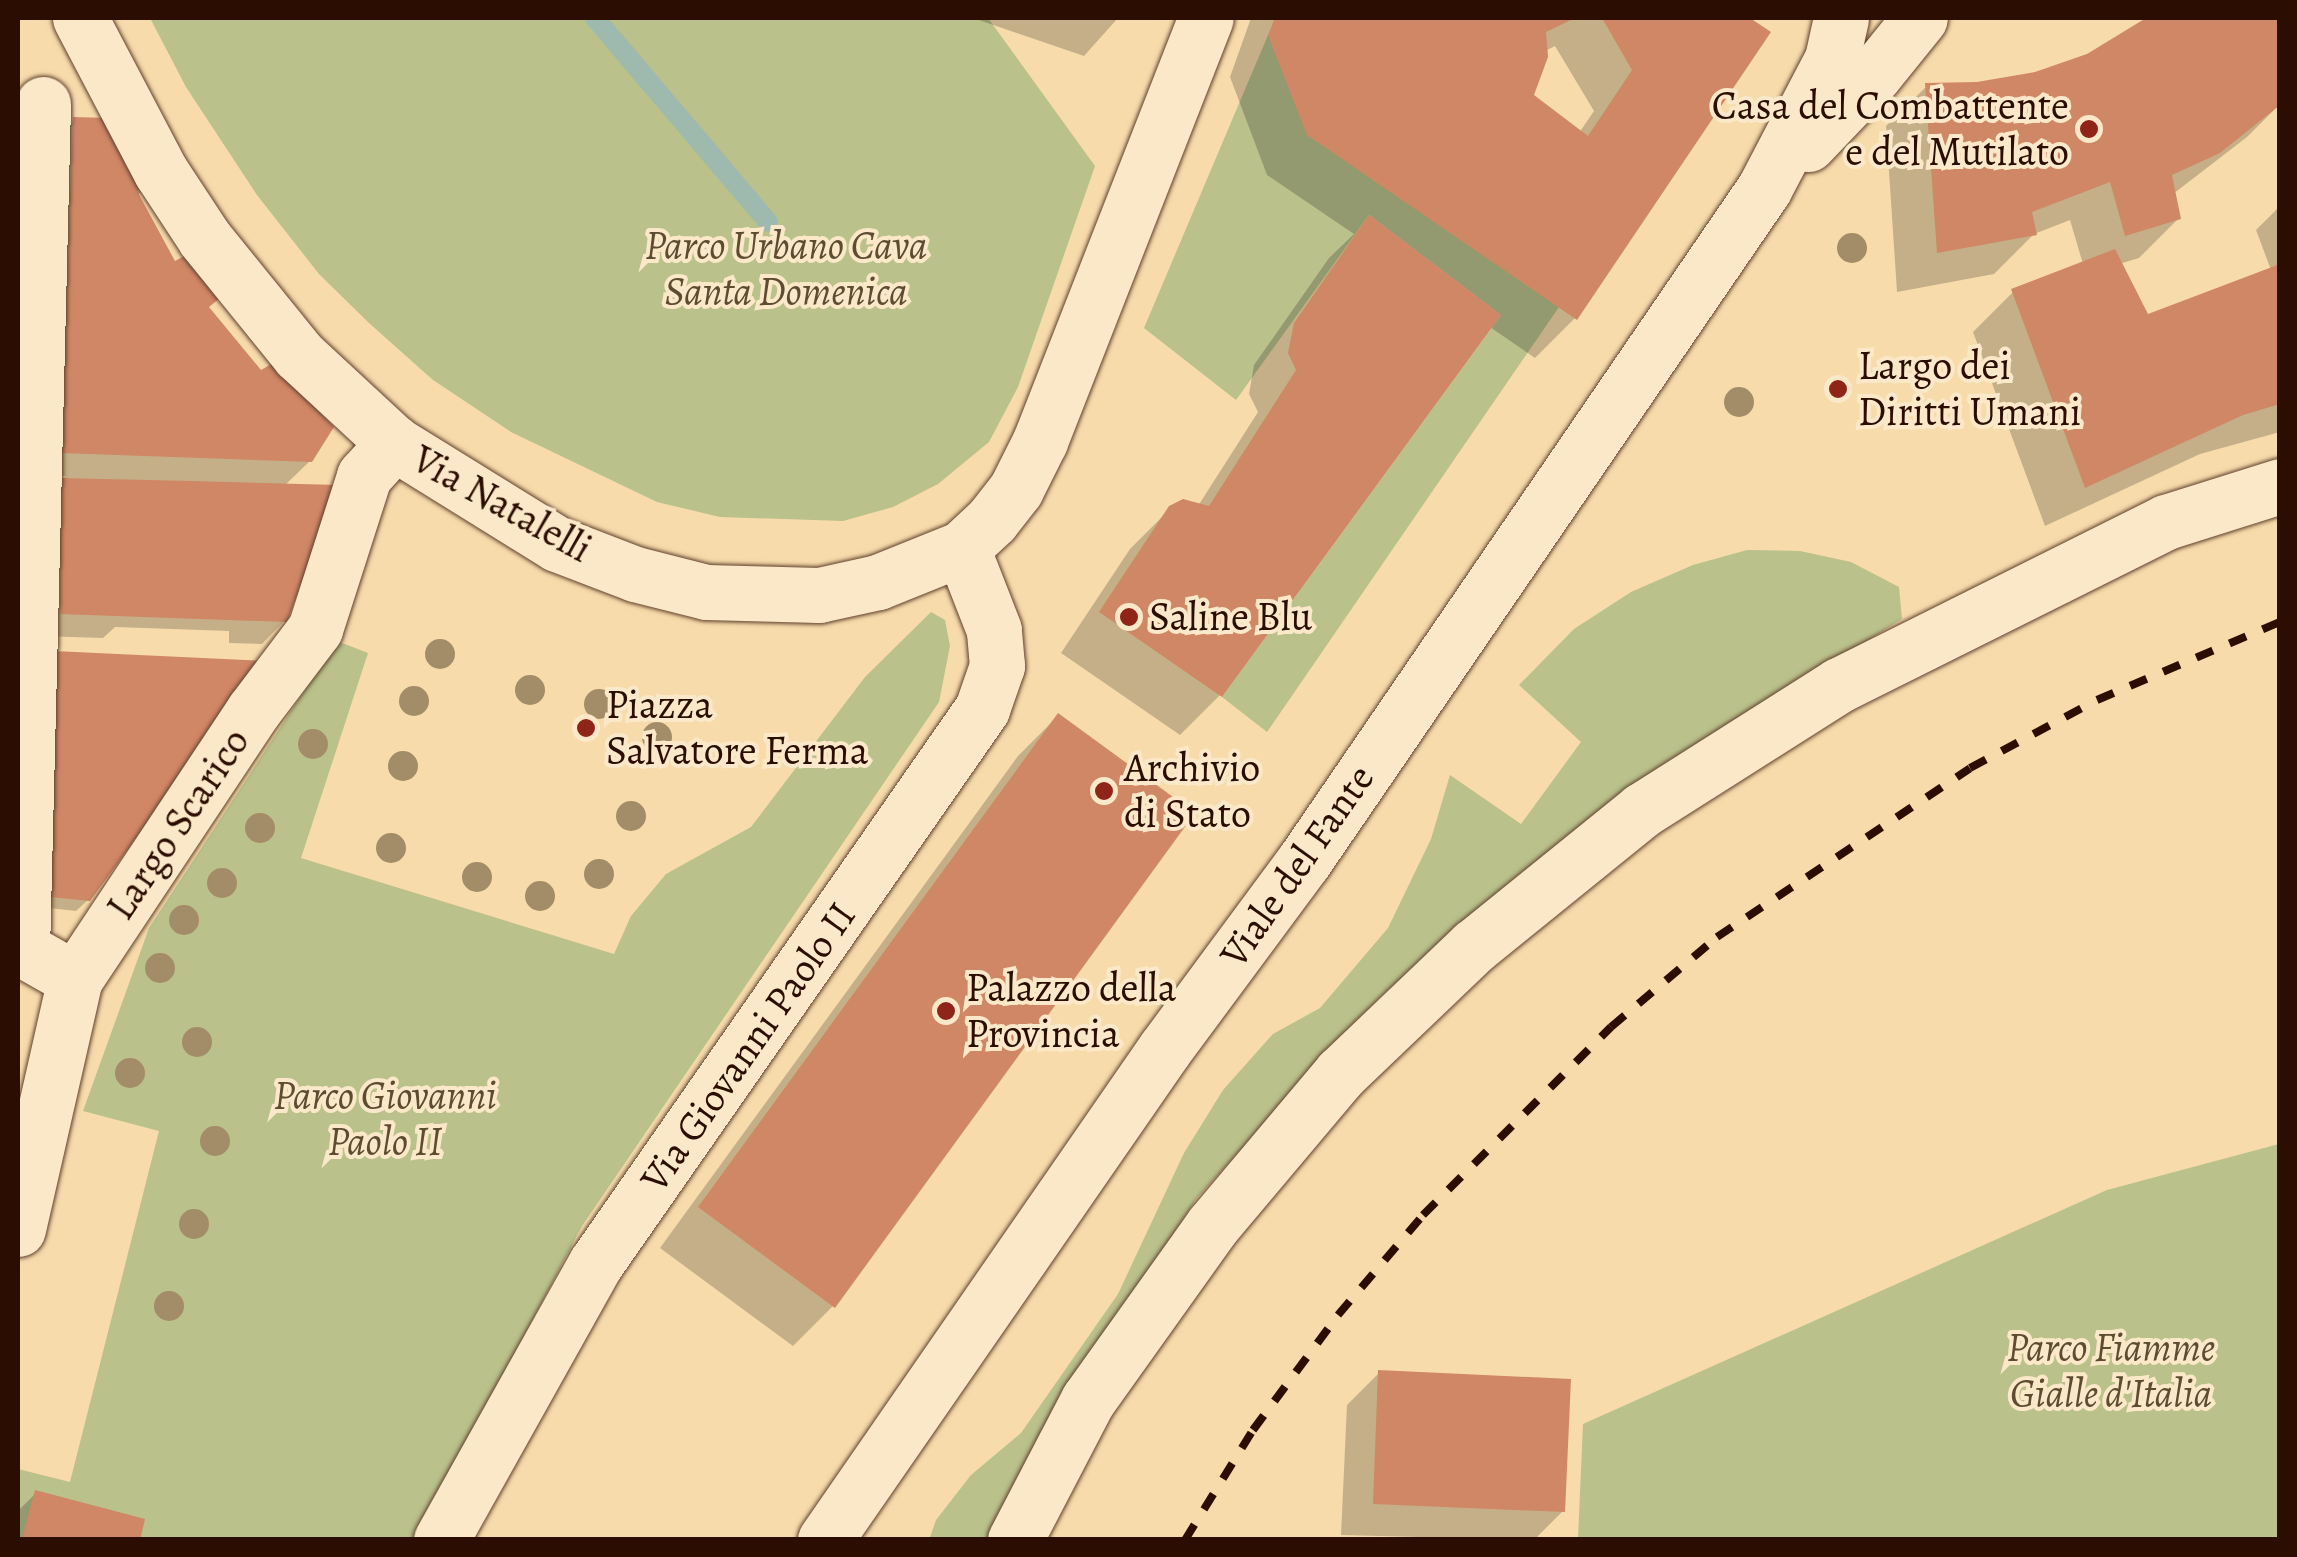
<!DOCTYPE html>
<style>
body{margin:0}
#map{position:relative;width:2297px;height:1557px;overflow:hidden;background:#f7dbab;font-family:Alegreya,serif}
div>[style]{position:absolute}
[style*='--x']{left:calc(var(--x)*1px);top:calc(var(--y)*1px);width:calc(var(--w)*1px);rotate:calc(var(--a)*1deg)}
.green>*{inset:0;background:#bac18b}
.shadow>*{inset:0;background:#0003}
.stream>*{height:20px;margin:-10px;padding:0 10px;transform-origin:10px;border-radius:10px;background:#9ebaae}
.building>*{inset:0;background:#d08765}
.roads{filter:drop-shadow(0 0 2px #5f402c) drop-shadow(0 0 2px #5f402c)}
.minor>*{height:55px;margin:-27.5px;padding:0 27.5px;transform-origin:27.5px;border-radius:27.5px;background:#fae8c8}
.rail>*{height:8px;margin-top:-4px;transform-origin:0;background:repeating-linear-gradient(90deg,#2c0d01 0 18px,transparent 0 36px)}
.trees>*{width:30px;height:30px;margin:-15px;border-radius:50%;background:#a38c68}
.dots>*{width:28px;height:28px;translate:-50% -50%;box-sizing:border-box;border:5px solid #fae8c8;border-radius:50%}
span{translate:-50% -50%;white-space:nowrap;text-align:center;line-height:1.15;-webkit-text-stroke:8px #fae8c8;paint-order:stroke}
.poi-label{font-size:40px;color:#2c0d01}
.right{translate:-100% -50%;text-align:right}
.left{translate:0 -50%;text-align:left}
.park-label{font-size:40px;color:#5e4c31;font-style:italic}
.street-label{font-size:40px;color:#2c0d01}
.frame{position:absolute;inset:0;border:20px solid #2c0d01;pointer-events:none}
</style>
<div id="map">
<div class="green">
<div style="clip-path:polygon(150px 18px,988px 18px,1095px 166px,1018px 387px,989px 442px,938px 484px,893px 507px,843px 521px,720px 517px,657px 502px,511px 432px,433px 380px,369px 323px,319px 274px,257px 195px,186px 87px)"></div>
<div style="clip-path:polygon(1268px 35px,1559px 307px,1267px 732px,1222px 697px,1501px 315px,1369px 215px,1236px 400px,1144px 328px)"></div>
<div style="clip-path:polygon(1747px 550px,1800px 551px,1851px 562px,1899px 587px,1902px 619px,1666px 766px,1524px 871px,1379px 998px,1196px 1199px,1109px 1336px,992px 1539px,929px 1540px,936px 1520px,971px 1475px,1021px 1433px,1118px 1294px,1184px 1153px,1223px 1090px,1273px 1034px,1320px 1008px,1388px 928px,1431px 839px,1450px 775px,1521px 824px,1581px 742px,1519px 685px,1574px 629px,1631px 592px,1693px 565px)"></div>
<div style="clip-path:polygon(931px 612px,945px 620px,950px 646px,939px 702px,582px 1226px,417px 1539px,18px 1539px,18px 1469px,70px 1482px,159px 1131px,83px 1111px,149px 928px,337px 641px,368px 653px,301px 858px,614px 954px,631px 916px,666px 874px,751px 827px,865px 677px)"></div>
<div style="clip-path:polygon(2279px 1144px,2279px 1539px,1578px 1539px,1583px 1424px,2107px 1190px)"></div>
</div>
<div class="shadow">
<div style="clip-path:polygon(973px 18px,1118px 18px,1084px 56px)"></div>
<div style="clip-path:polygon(evenodd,1251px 18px,1746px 18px,1767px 33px,1575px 318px,1535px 358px,1490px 327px,1220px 695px,1180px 735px,1061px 653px,1130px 549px,1171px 508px,1198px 506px,1258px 412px,1249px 394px,1254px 365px,1329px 258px,1354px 234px,1267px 175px,1230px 77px,1251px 18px,1555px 46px,1594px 111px,1579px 133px,1531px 96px,1545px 51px,1555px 46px)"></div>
<div style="clip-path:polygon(2148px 18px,2280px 18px,2280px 104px,2247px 137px,2173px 194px,2179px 218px,2139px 258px,2119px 264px,2146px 317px,2271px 270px,2256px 230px,2280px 206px,2280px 432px,2200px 454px,2045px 526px,1973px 332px,2013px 292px,2083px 264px,2070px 220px,2034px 234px,1994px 274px,1897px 292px,1886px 126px,1927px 86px,1977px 85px,2035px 74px,2111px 45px)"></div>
<div style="clip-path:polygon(74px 120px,148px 185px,137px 196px,174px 264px,310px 461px,284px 486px,284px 621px,262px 644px,229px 643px,229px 631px,115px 627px,103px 638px,39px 636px,39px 503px,66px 476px,40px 475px,42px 152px)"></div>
<div style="clip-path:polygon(55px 653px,88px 900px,76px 911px,40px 907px)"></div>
<div style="clip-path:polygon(1058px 716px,833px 1306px,793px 1346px,660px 1248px,1018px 756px)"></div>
<div style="clip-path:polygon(1379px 1373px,1563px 1511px,1534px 1540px,1341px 1535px,1347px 1405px)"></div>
<div style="clip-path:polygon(36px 1493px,137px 1540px,18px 1540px,18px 1511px)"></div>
</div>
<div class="stream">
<div style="--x:595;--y:18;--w:267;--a:49.7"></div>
</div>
<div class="building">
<div style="clip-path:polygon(1275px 18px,1575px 18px,1546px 32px,1548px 57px,1534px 95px,1588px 136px,1632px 70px,1602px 18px,1750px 18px,1771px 32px,1577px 320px,1307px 135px,1268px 35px)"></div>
<div style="clip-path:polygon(2146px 18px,2280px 18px,2280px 105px,2220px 153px,2172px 175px,2181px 219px,2125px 236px,2110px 182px,2032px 212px,2037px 235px,1937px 253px,1925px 83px,1977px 82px,2035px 72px,2087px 54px)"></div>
<div style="clip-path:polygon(73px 117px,109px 118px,151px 185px,137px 191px,175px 261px,190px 253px,220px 298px,209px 307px,261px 370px,273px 363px,334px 427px,312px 462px,61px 453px)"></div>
<div style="clip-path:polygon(1369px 215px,1501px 315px,1222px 697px,1099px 612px,1169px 506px,1183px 499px,1209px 506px,1296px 370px,1288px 353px,1294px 323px)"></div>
<div style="clip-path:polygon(2115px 249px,2148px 314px,2280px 264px,2280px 404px,2243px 415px,2085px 488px,2011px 289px)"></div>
<div style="clip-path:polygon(60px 478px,192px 481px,338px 485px,287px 622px,60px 614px)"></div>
<div style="clip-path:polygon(54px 651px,266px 661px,90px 901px,50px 897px)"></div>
<div style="clip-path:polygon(1058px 713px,1195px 813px,835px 1308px,698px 1207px)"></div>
<div style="clip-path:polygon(1378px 1370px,1571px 1379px,1565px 1512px,1373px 1504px)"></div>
<div style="clip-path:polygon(35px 1490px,145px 1519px,140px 1540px,22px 1540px)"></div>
</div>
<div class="roads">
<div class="minor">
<div style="--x:80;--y:18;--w:174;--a:62.3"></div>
<div style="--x:161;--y:172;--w:80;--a:56.7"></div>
<div style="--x:205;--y:239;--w:149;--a:51"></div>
<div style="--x:299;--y:355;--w:129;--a:42.8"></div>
<div style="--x:394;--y:443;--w:192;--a:31.8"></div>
<div style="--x:557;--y:544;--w:84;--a:21"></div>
<div style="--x:635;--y:574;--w:73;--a:14.2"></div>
<div style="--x:706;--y:592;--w:113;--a:1.5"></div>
<div style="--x:819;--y:595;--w:60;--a:-12.4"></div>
<div style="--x:878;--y:582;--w:91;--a:-22"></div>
<div style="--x:962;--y:548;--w:41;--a:-43"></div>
<div style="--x:992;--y:520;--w:39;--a:-52"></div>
<div style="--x:1016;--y:489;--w:54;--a:-63.4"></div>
<div style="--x:1040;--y:441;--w:454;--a:-68.6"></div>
<div style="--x:43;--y:104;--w:845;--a:91.42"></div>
<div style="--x:22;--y:949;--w:61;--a:29.5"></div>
<div style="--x:1808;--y:144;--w:95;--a:-46.3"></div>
<div style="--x:1874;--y:75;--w:73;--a:-51.1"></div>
<div style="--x:18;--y:1229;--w:256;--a:-77.2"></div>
<div style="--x:75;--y:979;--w:322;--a:-56.4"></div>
<div style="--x:253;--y:711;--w:103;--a:-52.9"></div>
<div style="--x:315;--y:629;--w:161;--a:-72.2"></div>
<div style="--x:364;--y:476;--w:45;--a:-47.7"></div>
<div style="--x:441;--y:1540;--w:317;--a:-60.8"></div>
<div style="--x:596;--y:1263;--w:675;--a:-55.13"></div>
<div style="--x:982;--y:709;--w:46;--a:-70.8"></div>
<div style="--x:997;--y:666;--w:36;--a:-95"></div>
<div style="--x:994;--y:630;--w:88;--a:-111.3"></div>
<div style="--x:825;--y:1540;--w:596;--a:-55.32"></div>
<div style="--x:1164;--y:1050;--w:235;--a:-53.5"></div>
<div style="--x:1304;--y:861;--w:814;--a:-55.61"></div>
<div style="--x:1764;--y:189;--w:147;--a:-62.4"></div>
<div style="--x:1832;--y:59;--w:42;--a:-77.6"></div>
<div style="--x:1015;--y:1540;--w:158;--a:-62.5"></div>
<div style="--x:1088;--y:1400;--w:214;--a:-54.5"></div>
<div style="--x:1212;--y:1226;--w:200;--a:-49.9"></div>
<div style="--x:1341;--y:1073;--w:184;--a:-43.7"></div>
<div style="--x:1474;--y:946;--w:216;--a:-39"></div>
<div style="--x:1642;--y:810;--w:233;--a:-32.4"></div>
<div style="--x:1839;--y:685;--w:365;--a:-26.5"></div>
<div style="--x:2166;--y:522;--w:120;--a:-17.5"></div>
</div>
</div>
<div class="rail">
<div style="--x:1185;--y:1540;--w:129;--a:-58.3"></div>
<div style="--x:1253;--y:1430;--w:143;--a:-53.5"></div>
<div style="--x:1338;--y:1315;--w:131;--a:-49.6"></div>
<div style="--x:1423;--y:1215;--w:266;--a:-45"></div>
<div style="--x:1611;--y:1027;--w:139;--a:-40.3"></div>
<div style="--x:1717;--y:937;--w:304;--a:-33.7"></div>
<div style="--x:1970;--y:768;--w:144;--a:-28.2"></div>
<div style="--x:2097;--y:700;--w:199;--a:-23.1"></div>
</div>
<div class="trees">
<div style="left:1852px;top:248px"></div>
<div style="left:1739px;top:402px"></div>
<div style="left:440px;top:654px"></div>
<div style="left:530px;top:690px"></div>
<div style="left:414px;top:701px"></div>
<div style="left:599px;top:704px"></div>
<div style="left:657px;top:737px"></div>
<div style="left:313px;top:744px"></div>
<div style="left:403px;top:766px"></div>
<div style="left:631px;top:816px"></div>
<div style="left:260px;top:828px"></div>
<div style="left:391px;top:848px"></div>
<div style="left:599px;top:874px"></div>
<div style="left:477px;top:877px"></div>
<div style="left:222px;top:883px"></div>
<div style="left:540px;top:896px"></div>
<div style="left:184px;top:920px"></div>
<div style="left:160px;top:968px"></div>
<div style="left:197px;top:1042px"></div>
<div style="left:130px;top:1073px"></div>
<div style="left:215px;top:1141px"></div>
<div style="left:194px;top:1224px"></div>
<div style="left:169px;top:1306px"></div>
</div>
<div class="dots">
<div style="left:2089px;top:129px;background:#8f2418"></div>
<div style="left:1838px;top:389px;background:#8f2418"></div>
<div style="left:1129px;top:617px;background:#8f2418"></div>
<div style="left:586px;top:728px;background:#8f2418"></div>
<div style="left:1104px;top:791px;background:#8f2418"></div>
<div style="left:946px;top:1011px;background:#8f2418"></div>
</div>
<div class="poi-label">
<span class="right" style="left:2069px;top:129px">Casa del Combattente<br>e del Mutilato</span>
<span class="left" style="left:1858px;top:389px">Largo dei<br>Diritti Umani</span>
<span class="left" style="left:1149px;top:617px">Saline Blu</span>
<span class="left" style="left:606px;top:728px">Piazza<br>Salvatore Ferma</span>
<span class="left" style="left:1124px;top:791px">Archivio<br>di Stato</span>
<span class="left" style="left:966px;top:1011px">Palazzo della<br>Provincia</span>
</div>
<div class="park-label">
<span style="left:786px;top:269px">Parco Urbano Cava<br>Santa Domenica</span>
<span style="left:385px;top:1119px">Parco Giovanni<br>Paolo II</span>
<span style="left:2111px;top:1371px">Parco Fiamme<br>Gialle d'Italia</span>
</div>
<div class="street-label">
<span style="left:502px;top:504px;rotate:29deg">Via Natalelli</span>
<span style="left:178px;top:824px;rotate:-56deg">Largo Scarico</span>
<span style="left:1297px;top:866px;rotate:-55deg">Viale del Fante</span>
<span style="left:748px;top:1047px;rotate:-55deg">Via Giovanni Paolo II</span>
</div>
<div class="frame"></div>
</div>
